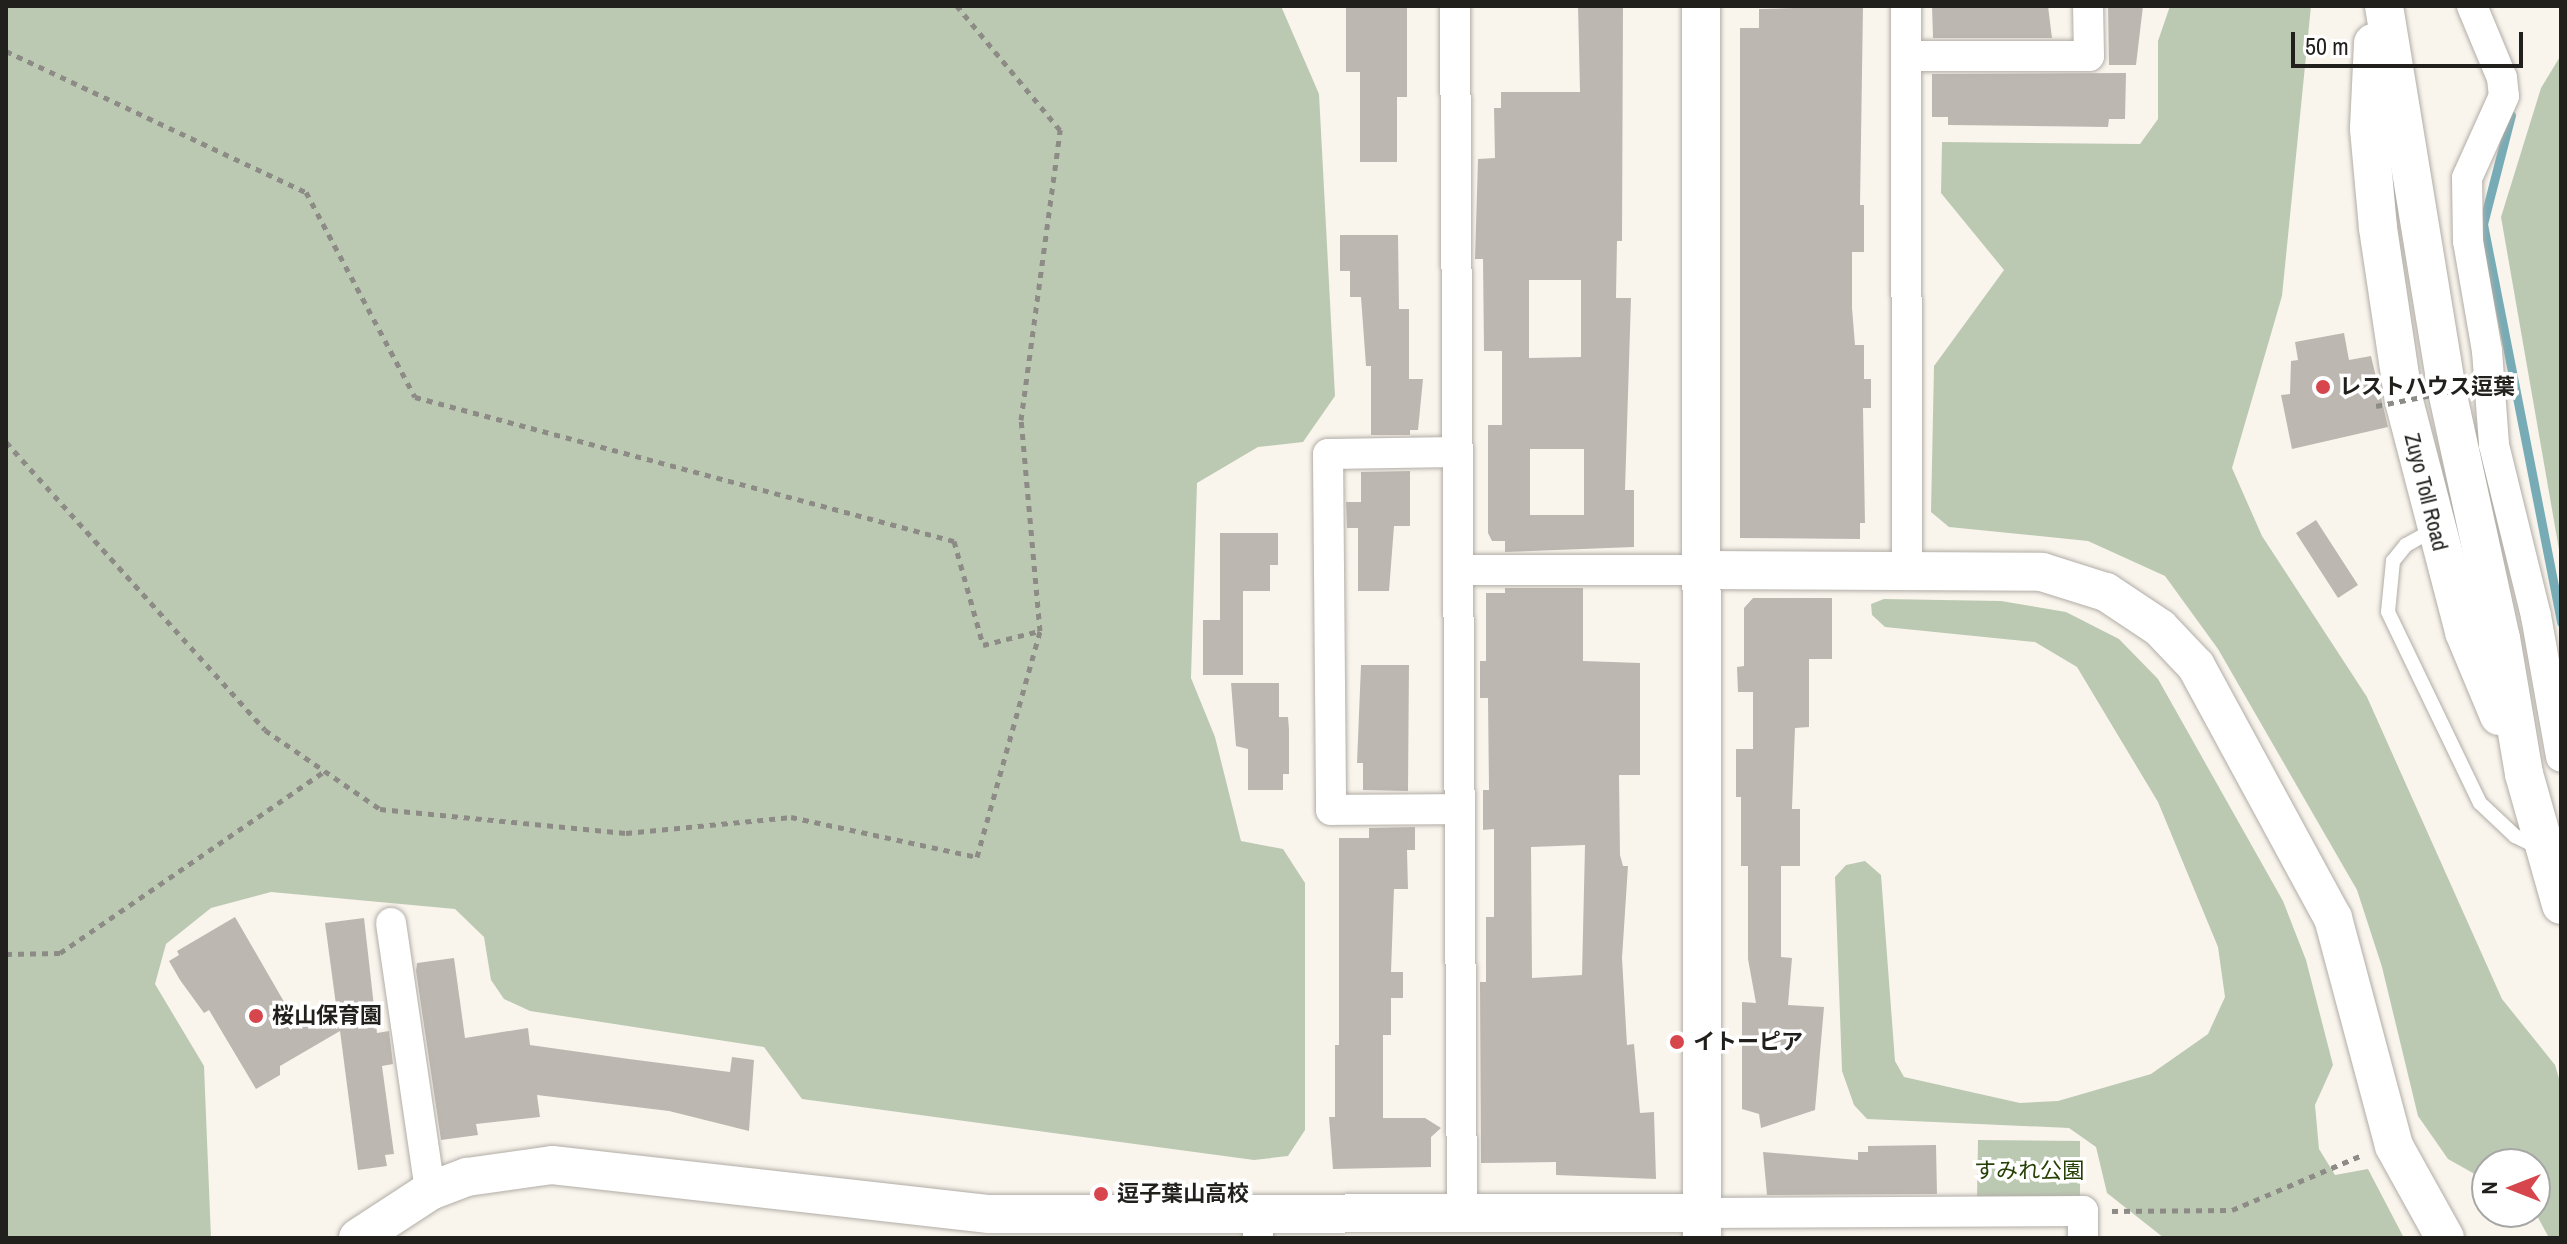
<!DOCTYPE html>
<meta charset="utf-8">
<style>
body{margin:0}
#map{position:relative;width:2567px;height:1244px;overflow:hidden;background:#f9f5ed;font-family:"Archivo Narrow","Noto Sans JP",sans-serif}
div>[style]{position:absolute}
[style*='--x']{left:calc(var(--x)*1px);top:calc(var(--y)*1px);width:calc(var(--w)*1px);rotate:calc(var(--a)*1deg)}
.green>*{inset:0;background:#bcc9b2}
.stream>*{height:9px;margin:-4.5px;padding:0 4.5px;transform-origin:4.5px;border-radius:4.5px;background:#77acb6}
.building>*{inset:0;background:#bdb7b1}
.path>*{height:5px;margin-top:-2.5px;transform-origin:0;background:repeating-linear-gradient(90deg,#8d8b85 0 6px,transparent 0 12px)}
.roads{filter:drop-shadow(0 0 2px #b1ada6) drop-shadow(0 0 2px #b1ada6)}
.service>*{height:14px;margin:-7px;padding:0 7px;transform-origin:7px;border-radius:7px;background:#fff}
.minor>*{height:30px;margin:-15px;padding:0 15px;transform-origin:15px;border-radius:15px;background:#fff}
.tertiary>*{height:38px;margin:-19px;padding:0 19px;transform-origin:19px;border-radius:19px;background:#fff}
.path-bridge>*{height:5px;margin-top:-2.5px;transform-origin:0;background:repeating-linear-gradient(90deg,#8d8b85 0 6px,transparent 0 12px)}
.dots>*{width:22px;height:22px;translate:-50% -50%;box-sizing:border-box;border:4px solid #fff;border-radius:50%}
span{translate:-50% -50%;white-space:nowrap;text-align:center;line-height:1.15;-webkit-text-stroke:7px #fff;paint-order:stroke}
.poi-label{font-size:22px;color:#21201d;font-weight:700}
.left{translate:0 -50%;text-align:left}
.street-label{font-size:22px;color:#21201d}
.park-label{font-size:22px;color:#264005}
.frame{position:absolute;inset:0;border:8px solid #21201d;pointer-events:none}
.north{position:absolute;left:2471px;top:1148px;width:80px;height:80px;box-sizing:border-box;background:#fff;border:2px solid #a6a6a5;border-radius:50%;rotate:270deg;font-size:22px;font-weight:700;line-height:32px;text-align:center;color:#21201d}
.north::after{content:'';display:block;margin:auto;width:28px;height:36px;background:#d6464c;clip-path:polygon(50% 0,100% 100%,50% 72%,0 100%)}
.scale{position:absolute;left:2291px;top:32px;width:232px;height:36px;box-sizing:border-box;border:4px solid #21201d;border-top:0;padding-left:10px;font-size:24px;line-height:28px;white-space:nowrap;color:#21201d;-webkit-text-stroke:6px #fff;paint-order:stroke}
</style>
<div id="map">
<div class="green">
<div style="clip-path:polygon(6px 6px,1281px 6px,1319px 94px,1335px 396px,1303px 442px,1258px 447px,1197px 483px,1191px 678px,1215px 737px,1241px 841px,1283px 849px,1305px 883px,1305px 1130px,1288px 1156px,1254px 1160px,802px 1099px,764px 1047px,530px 1011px,504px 999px,491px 980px,484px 937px,455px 909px,271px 892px,211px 908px,166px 944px,155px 984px,204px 1066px,211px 1238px,6px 1238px)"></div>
<div style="clip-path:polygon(2170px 6px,2311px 6px,2282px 296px,2232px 468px,2262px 536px,2367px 697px,2502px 999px,2555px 1065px,2561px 1085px,2561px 1238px,2549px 1238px,2535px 1212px,2535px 1164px,2487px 1164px,2487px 1181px,2448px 1159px,2418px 1116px,2382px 967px,2357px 890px,2218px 649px,2165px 576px,2088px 541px,1949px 527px,1931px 512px,1934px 366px,2004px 270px,1941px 193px,1942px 142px,2140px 144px,2158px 119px,2158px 41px)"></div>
<div style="clip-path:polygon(2561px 55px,2561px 561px,2501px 217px,2541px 88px)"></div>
<div style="clip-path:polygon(1884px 599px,2001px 601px,2066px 612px,2119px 639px,2158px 679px,2283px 901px,2306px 960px,2333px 1065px,2315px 1105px,2319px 1149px,2335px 1175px,2368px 1169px,2404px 1238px,2164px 1238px,2107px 1193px,2096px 1147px,2069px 1128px,1867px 1119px,1854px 1105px,1842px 1071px,1835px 877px,1846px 865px,1865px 861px,1881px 875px,1895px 1061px,1904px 1077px,2020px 1103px,2058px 1101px,2151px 1074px,2208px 1034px,2225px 997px,2218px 947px,2158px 802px,2077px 667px,2035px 642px,1885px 627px,1872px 615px,1871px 604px)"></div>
<div style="clip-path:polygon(1978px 1140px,2080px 1141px,2080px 1202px,1977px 1201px)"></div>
</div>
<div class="stream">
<div style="--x:2511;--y:115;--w:113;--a:104.4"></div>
<div style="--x:2483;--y:224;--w:406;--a:78.9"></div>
</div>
<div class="building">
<div style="clip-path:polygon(1346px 6px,1407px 6px,1407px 97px,1397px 97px,1397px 162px,1360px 162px,1360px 72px,1346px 72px)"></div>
<div style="clip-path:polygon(evenodd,1578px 6px,1623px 6px,1622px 241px,1617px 241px,1616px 298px,1631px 298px,1625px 490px,1634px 490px,1634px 547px,1505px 552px,1505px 541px,1492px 541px,1488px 533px,1488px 425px,1502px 425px,1502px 351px,1484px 351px,1483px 259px,1475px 259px,1478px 159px,1495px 158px,1494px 108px,1501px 108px,1501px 92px,1580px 92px,1578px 6px,1529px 280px,1581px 280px,1581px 357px,1529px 358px,1529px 280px,1578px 6px,1530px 449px,1584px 449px,1584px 515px,1530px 515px,1530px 449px)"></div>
<div style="clip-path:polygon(1863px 6px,1860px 205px,1864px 205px,1864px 252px,1852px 252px,1852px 308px,1855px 345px,1864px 345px,1864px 379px,1871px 379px,1871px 408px,1863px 408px,1865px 523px,1860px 523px,1860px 539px,1740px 538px,1740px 28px,1759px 28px,1759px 9px)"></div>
<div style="clip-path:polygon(1932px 6px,2048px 6px,2052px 38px,1933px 38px)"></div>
<div style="clip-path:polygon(2108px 6px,2143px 6px,2136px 65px,2109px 65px)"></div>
<div style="clip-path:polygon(2126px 73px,2125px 119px,2109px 119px,2108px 127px,1948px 125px,1948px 117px,1932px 117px,1932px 74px)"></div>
<div style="clip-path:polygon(1340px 235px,1398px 235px,1399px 309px,1409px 309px,1409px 379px,1423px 379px,1418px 430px,1410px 430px,1410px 435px,1371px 435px,1371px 366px,1366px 366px,1361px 297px,1350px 297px,1350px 271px,1340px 271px)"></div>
<div style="clip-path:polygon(2344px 333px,2349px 360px,2371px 356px,2388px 427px,2292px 449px,2281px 395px,2290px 394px,2291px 361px,2298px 360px,2295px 342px)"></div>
<div style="clip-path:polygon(1410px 471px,1410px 526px,1394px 526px,1389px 591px,1358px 591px,1358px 528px,1347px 528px,1346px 502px,1361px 502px,1361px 472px)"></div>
<div style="clip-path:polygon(2316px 520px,2358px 585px,2338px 598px,2296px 533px)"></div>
<div style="clip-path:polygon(1220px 533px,1278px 533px,1278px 565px,1270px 565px,1270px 591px,1243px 591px,1243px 675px,1203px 675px,1203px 620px,1220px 620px)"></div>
<div style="clip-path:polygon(evenodd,1505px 588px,1583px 588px,1583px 661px,1640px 663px,1640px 775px,1619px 775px,1620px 855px,1623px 866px,1628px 866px,1622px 958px,1627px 1045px,1634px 1044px,1640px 1113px,1654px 1112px,1656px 1179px,1556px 1175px,1556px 1162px,1481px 1163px,1480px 982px,1486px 982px,1486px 917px,1494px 917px,1494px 829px,1483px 830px,1483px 790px,1489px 790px,1488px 698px,1480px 698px,1480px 661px,1486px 661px,1486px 593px,1505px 593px,1505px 588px,1585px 845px,1582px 975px,1532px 978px,1531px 847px,1585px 845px)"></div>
<div style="clip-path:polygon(1753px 598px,1832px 598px,1832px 659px,1809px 659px,1809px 727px,1795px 728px,1792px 809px,1800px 809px,1800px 866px,1781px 866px,1781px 957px,1792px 958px,1788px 1005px,1824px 1007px,1815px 1110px,1761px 1128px,1759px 1114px,1742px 1109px,1742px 1002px,1756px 1003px,1748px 959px,1748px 866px,1741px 866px,1741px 797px,1736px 797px,1736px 749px,1753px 749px,1753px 692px,1738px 692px,1737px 667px,1744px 666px,1744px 608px)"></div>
<div style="clip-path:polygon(1361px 665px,1409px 665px,1408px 791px,1363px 790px,1363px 763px,1357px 763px)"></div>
<div style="clip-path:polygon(1231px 683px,1279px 683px,1279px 717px,1288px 717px,1289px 729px,1289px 774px,1283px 774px,1283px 790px,1248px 790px,1248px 749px,1236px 746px)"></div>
<div style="clip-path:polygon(1415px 827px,1415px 850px,1407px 850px,1408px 889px,1394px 889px,1391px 972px,1403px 972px,1403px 998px,1391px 998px,1391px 1035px,1383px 1035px,1383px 1118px,1425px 1118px,1441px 1128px,1431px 1137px,1431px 1167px,1333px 1169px,1329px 1117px,1335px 1117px,1335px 1045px,1339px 1045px,1339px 838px,1369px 838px,1369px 828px)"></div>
<div style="clip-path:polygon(235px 917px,298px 1026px,336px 1005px,325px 923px,364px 918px,377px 1033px,389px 1031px,393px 1064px,382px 1066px,394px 1154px,385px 1155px,387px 1166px,358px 1170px,340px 1031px,280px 1066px,280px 1075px,256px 1089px,209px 1010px,204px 1013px,180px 980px,169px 961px,179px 955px,177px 951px)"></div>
<div style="clip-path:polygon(454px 958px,465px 1038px,528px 1028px,530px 1045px,629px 1059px,730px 1072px,732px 1057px,754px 1060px,749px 1131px,669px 1111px,537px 1095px,540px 1117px,476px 1124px,478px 1135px,441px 1140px,416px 971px,417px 963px)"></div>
<div style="clip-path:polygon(1936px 1145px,1937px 1194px,1767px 1195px,1763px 1152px,1858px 1160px,1858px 1152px,1868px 1152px,1868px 1146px)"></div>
</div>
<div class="path">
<div style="--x:6;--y:51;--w:331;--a:25.2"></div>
<div style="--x:306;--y:192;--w:232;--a:62"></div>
<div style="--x:415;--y:397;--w:558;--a:14.96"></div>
<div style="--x:954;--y:541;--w:108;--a:74.4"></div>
<div style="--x:983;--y:645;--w:58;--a:-14"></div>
<div style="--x:6;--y:442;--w:387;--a:48"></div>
<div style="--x:265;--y:730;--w:140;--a:34.5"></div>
<div style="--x:380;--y:809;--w:247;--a:5.6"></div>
<div style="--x:626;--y:833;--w:166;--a:-5.5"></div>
<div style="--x:791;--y:817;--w:190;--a:12.1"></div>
<div style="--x:977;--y:857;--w:235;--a:-74.4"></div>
<div style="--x:1040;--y:631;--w:212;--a:-95.1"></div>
<div style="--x:1021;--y:420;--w:293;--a:-82.3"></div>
<div style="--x:1060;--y:130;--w:161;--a:-129.7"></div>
<div style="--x:6;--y:954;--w:54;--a:-1.1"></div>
<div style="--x:60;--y:953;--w:321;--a:-34.5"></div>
<div style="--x:2112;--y:1211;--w:120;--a:-0.5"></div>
<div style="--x:2232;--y:1210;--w:141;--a:-22.9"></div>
</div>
<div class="roads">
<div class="service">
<div style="--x:2433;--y:530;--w:31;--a:151"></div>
<div style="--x:2406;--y:545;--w:21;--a:129"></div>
<div style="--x:2393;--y:561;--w:51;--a:95.6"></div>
<div style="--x:2388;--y:612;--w:212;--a:64.3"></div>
<div style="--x:2480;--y:803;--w:48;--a:43.3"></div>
<div style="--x:2515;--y:836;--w:25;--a:26"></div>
</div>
<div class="minor">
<div style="--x:1455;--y:6;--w:1209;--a:89.67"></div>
<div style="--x:1906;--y:6;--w:565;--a:89.9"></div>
<div style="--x:2472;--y:6;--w:78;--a:67.4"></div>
<div style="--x:2502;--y:78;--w:18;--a:84"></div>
<div style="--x:2504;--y:96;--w:90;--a:114.3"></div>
<div style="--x:2467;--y:178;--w:63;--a:89.1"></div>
<div style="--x:2468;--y:241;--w:112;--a:80.2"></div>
<div style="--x:2487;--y:351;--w:94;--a:85.7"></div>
<div style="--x:2494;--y:445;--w:176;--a:76.2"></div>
<div style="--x:2536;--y:616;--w:143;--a:79.9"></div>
<div style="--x:1907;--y:56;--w:182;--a:0"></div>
<div style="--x:2089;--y:56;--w:50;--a:-91.1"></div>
<div style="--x:1457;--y:452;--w:129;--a:179.1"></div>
<div style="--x:1328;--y:454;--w:356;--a:89.5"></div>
<div style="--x:1331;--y:810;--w:128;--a:-0.4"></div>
<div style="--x:1458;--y:570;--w:244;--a:0"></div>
<div style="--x:391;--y:923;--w:271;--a:81.7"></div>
<div style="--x:1702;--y:1213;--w:381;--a:-0.3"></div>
<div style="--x:2083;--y:1211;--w:27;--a:90"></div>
<div style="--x:1258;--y:1217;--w:21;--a:90"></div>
</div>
<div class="tertiary">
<div style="--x:1701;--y:6;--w:1232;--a:89.95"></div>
<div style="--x:2384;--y:6;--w:390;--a:80.7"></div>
<div style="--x:2447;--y:391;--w:253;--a:77.7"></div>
<div style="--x:2501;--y:638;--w:138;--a:80.4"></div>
<div style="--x:2524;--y:774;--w:136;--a:74.2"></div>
<div style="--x:2373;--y:43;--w:86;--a:92.7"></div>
<div style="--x:2369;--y:129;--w:99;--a:84.8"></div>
<div style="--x:2378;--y:228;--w:175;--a:81.5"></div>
<div style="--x:2404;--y:401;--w:239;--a:75.4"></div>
<div style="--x:2464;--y:632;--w:91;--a:67.4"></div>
<div style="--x:1702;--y:570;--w:340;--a:0.3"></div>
<div style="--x:2042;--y:572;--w:67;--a:17.4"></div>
<div style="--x:2106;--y:592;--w:65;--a:33.7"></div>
<div style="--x:2160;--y:628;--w:52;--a:46.5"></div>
<div style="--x:2196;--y:666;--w:287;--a:61.5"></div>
<div style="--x:2333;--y:918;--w:236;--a:75"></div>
<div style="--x:2394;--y:1146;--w:105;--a:61"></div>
<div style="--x:358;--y:1238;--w:86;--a:-33.1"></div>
<div style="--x:430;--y:1191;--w:40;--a:-21"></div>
<div style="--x:467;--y:1177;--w:86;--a:-8"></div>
<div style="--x:552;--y:1165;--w:440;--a:6.4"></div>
<div style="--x:989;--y:1214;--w:713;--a:-0.08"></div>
</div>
</div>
<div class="path-bridge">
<div style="--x:2376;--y:406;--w:98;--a:-11.2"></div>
</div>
<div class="dots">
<div style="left:2323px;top:387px;background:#d6464c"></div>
<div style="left:256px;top:1016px;background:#d6464c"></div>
<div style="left:1677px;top:1042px;background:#d6464c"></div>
<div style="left:1101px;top:1194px;background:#d6464c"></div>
</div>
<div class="poi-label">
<span class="left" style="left:2339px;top:387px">レストハウス逗葉</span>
<span class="left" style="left:272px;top:1016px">桜山保育園</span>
<span class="left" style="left:1693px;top:1042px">イトーピア</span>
<span class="left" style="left:1117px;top:1194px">逗子葉山高校</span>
</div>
<div class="street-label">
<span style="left:2426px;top:492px;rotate:76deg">Zuyo Toll Road</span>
</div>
<div class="park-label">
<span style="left:2029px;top:1171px">すみれ公園</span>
</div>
<div class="frame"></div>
<div class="north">N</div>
<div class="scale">50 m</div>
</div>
